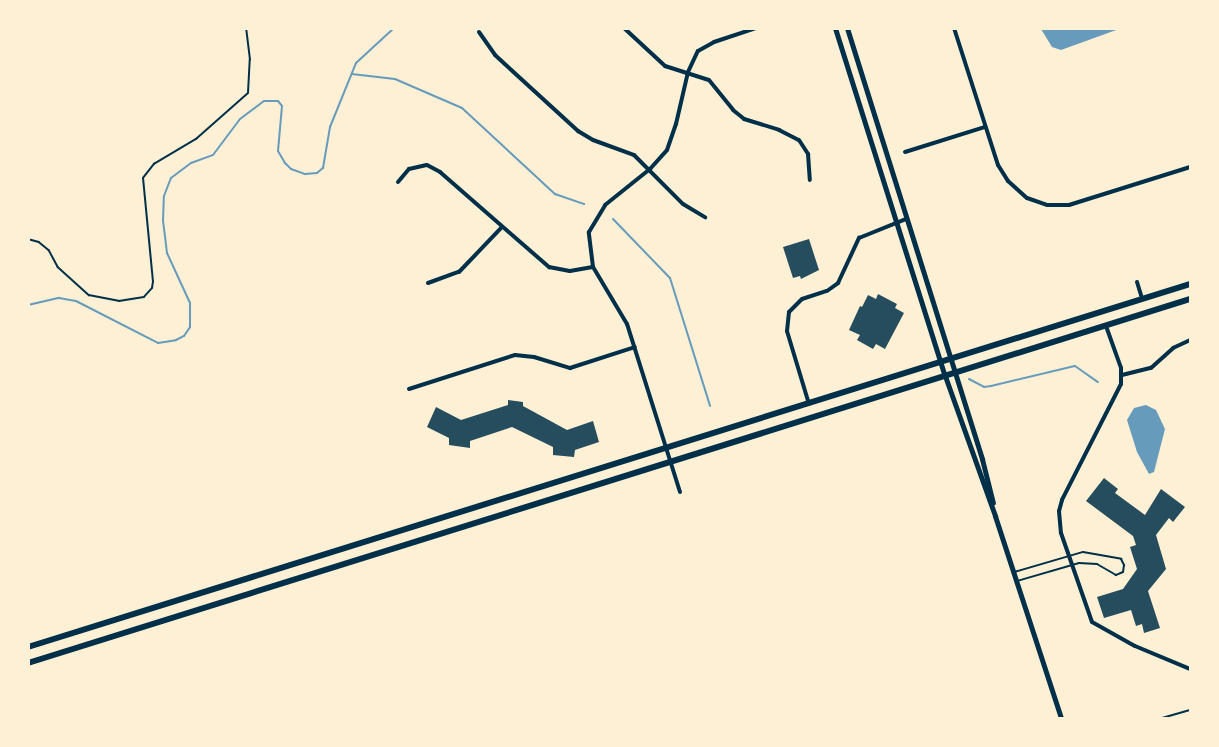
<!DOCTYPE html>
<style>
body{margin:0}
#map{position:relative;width:1219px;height:747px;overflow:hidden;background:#fdf0d5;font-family:Signika,sans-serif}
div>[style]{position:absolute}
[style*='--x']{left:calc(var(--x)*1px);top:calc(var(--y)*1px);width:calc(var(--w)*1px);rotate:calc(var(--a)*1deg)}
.water>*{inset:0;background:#669bbc}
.stream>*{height:2px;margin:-1px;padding:0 1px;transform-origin:1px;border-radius:1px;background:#669bbc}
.building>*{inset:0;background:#264d5e}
.path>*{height:1.5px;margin:-0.75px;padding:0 0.75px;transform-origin:0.75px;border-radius:0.75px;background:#003049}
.service>*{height:2px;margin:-1px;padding:0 1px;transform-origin:1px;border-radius:1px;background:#003049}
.minor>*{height:4px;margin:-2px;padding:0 2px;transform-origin:2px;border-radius:2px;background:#003049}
.secondary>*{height:5px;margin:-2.5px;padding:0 2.5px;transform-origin:2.5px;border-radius:2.5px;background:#003049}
.primary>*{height:6px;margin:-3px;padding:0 3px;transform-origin:3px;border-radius:3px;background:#003049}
span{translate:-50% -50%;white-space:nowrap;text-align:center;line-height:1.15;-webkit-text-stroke:4.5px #fdf0d5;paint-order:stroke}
.frame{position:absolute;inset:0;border:30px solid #fdf0d5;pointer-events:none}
</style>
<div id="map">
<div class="water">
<div style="clip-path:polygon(1041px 29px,1119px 29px,1061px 50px,1052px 47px)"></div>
<div style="clip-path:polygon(1146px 405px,1156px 410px,1165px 429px,1154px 472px,1149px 474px,1137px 452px,1127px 420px,1134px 408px)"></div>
</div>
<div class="stream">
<div style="--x:352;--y:74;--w:43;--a:6.6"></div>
<div style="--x:395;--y:79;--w:73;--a:23.4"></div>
<div style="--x:462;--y:108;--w:127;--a:42.8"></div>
<div style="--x:555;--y:194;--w:31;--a:19"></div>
<div style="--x:613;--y:219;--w:82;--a:46"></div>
<div style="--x:670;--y:278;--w:134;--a:72.6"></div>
<div style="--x:28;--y:305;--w:32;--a:-13"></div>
<div style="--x:59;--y:298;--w:17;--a:10"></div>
<div style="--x:76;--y:301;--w:92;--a:27.1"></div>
<div style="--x:158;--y:343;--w:18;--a:-9"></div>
<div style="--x:176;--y:340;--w:9;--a:-27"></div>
<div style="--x:184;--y:336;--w:11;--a:-56"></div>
<div style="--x:190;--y:327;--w:24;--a:-90"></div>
<div style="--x:190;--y:303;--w:55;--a:-114.7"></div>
<div style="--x:167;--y:253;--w:32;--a:-97"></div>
<div style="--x:163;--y:221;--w:25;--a:-88"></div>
<div style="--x:164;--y:196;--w:19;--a:-69"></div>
<div style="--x:171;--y:178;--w:25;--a:-37"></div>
<div style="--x:191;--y:163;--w:23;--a:-20"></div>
<div style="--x:213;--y:155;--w:45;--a:-53.1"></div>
<div style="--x:240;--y:119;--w:30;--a:-37"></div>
<div style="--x:264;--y:101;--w:14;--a:0"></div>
<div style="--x:278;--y:101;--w:6;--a:51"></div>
<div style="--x:282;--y:106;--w:45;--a:95.1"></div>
<div style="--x:278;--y:151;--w:14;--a:60"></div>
<div style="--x:285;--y:163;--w:8;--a:45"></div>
<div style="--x:291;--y:169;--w:15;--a:20"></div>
<div style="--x:305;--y:174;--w:12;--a:-5"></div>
<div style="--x:317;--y:173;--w:8;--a:-40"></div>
<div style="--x:323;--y:168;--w:42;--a:-80.3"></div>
<div style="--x:330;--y:127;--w:69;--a:-67.9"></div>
<div style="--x:356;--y:63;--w:52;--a:-42.6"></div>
<div style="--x:969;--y:379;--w:17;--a:28"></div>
<div style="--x:984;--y:387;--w:7;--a:-8"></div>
<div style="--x:991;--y:386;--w:86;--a:-13.4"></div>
<div style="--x:1075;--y:366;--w:28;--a:35"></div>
</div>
<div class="building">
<div style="clip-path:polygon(809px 239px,819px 270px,801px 279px,800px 276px,793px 278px,783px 247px)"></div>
<div style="clip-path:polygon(878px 294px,897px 304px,895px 308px,904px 313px,885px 349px,876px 344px,873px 349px,857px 340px,860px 335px,849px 330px,860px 306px,862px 307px,868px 295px,876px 299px)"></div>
<div style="clip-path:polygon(508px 400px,523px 402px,523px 406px,567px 430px,593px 421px,599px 442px,575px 450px,574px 457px,553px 455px,553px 447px,512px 427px,470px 441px,470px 448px,449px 445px,449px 438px,427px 427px,436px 407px,461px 420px,508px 405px)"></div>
<div style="clip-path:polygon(1104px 478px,1118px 489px,1115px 493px,1145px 515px,1161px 489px,1185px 507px,1173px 522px,1169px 518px,1156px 535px,1166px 569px,1148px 591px,1160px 628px,1144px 633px,1142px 624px,1136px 626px,1131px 610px,1104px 618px,1097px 597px,1123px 589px,1137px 569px,1130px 547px,1136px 545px,1133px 536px,1086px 501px)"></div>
</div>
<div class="path">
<div style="--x:28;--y:239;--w:11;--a:15"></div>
<div style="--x:39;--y:242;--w:13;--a:39"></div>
<div style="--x:49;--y:250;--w:19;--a:62"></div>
<div style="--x:58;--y:267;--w:42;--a:42.1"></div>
<div style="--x:89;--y:295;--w:31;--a:11"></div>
<div style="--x:119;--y:301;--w:25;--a:-9"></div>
<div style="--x:144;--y:297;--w:12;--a:-48"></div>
<div style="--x:152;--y:288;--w:6;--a:-81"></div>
<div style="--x:153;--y:282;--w:104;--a:-95.5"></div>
<div style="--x:143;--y:178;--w:18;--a:-52"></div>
<div style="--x:154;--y:164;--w:49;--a:-30.8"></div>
<div style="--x:196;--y:139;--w:69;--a:-41.5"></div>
<div style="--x:248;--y:93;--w:33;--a:-87"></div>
<div style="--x:250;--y:60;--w:32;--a:-97"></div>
</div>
<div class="service">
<div style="--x:1014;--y:572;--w:72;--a:-16.2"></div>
<div style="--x:1083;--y:552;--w:39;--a:10"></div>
<div style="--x:1121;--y:559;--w:7;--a:63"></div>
<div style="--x:1124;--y:565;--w:7;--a:98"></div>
<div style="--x:1123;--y:572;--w:8;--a:157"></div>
<div style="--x:1116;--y:575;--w:22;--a:-150"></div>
<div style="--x:1097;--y:564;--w:18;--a:-177"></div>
<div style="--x:1079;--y:563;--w:65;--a:163.8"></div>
<div style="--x:1162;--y:718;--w:29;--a:-16"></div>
</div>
<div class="minor">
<div style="--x:624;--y:28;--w:56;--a:42.8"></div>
<div style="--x:665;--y:66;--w:46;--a:17.7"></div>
<div style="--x:709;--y:80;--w:38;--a:51"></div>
<div style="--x:733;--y:110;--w:14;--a:39"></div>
<div style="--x:744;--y:119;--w:37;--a:17"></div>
<div style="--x:779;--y:130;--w:22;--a:27"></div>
<div style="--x:799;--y:140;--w:17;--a:57"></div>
<div style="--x:808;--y:154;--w:26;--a:86"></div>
<div style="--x:954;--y:28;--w:144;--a:72.2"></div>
<div style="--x:998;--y:165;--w:19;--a:58"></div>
<div style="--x:1008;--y:181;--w:25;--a:42"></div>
<div style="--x:1027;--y:198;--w:21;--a:19"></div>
<div style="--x:1047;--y:205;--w:22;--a:0"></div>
<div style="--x:1069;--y:205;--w:127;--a:-17.4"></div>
<div style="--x:479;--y:32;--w:28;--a:55"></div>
<div style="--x:495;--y:55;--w:113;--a:42.5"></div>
<div style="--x:578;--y:131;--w:17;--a:31"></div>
<div style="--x:593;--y:140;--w:44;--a:20.1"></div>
<div style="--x:634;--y:155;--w:69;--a:45"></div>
<div style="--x:683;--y:204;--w:26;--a:31"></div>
<div style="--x:905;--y:152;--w:84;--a:-17.4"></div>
<div style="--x:398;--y:182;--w:17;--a:-50"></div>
<div style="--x:409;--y:169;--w:18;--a:-13"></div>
<div style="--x:427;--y:165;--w:15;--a:28"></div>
<div style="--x:440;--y:172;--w:145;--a:41.1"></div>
<div style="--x:549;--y:267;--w:21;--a:11"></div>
<div style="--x:570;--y:271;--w:23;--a:-10"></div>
<div style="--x:1137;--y:282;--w:17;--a:73"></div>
<div style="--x:428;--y:283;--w:33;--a:-20"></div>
<div style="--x:459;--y:272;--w:61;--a:-46.3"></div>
<div style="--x:1106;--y:326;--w:45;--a:70.3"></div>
<div style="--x:1121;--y:368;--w:16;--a:90"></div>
<div style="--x:1121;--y:384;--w:130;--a:117"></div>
<div style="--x:1062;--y:500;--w:11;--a:105"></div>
<div style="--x:1059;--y:511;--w:22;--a:85"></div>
<div style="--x:1061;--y:533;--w:94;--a:70.8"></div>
<div style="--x:1092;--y:622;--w:49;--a:29.2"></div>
<div style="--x:1135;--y:646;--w:60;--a:22.7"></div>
<div style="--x:1122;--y:375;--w:30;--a:-14"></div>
<div style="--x:1151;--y:368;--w:30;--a:-42"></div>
<div style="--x:1173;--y:348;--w:19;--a:-25"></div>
<div style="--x:409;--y:389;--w:111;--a:-17.8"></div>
<div style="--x:515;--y:355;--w:19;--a:6"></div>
<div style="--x:534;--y:357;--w:38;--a:17"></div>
<div style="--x:570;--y:368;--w:68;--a:-17.9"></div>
<div style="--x:809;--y:404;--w:76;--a:-106.8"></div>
<div style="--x:787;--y:331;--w:19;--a:-84"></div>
<div style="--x:789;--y:312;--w:18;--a:-45"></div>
<div style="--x:802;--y:299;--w:26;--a:-18"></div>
<div style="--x:827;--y:291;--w:14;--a:-36"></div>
<div style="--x:838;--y:283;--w:50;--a:-65"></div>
<div style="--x:859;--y:238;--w:51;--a:-22"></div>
<div style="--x:680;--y:492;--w:176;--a:-107.5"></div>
<div style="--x:627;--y:324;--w:66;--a:-120.8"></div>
<div style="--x:593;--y:267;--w:35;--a:-97"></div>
<div style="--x:589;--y:232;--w:31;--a:-59"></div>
<div style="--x:605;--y:205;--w:58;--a:-38.7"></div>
<div style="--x:650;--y:169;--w:25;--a:-48"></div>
<div style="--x:667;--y:150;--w:28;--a:-71"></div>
<div style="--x:676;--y:124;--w:53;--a:-77"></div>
<div style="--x:688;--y:72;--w:23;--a:-65"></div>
<div style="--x:698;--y:51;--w:18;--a:-29"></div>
<div style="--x:714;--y:42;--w:44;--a:-18.4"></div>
</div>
<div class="secondary">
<div style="--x:835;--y:28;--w:365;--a:72.5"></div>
<div style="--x:945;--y:376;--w:149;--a:70.3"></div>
<div style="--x:995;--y:516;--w:213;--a:71.9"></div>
<div style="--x:847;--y:28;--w:452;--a:72.6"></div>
<div style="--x:982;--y:459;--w:45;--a:76"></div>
</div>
<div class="primary">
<div style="--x:28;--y:647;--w:1217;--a:-17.35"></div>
<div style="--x:28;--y:663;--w:1218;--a:-17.39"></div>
</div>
<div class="frame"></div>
</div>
